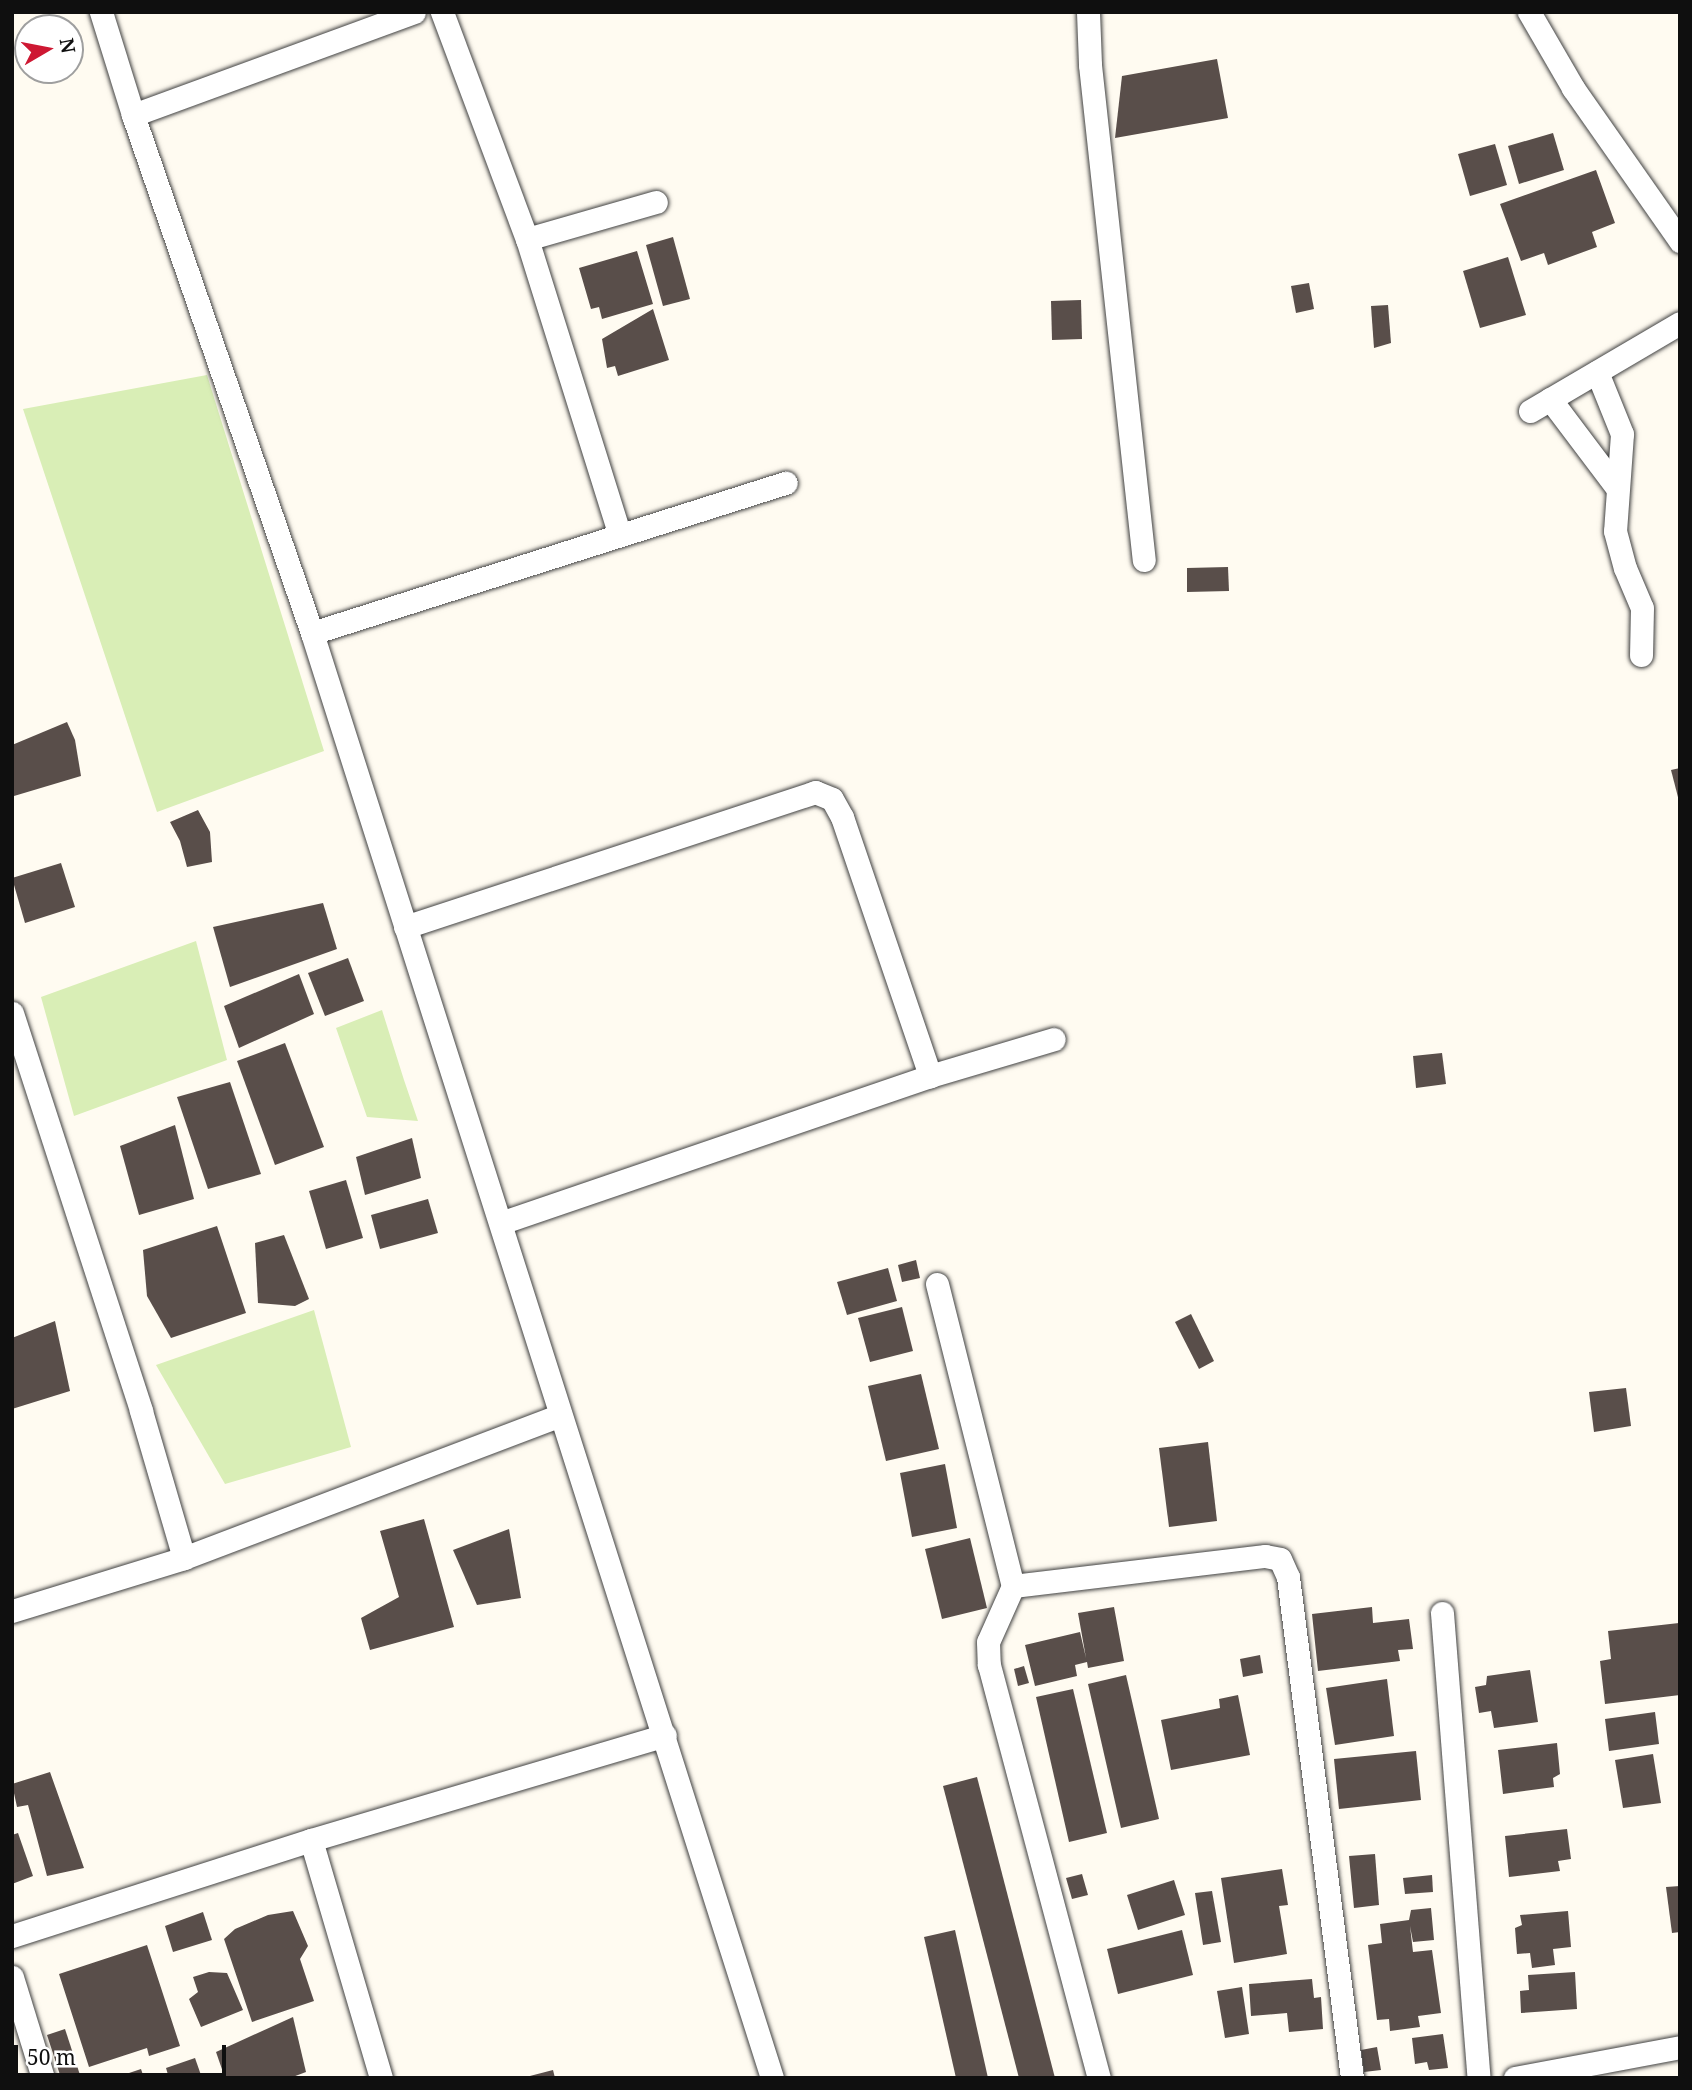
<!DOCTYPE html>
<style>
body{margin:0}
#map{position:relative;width:1692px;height:2090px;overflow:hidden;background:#fffbf1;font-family:"Noto Serif",serif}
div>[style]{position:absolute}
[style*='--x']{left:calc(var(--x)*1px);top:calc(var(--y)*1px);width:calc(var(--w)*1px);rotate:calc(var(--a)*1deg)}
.green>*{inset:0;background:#d9eeb6}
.building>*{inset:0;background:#594e4a}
.roads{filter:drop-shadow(0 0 2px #424242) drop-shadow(0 0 2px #424242)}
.street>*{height:23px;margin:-11.5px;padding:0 11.5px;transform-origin:11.5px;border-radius:11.5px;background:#fff}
span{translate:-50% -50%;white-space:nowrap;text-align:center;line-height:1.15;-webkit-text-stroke:7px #fff;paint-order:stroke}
.frame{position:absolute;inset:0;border:14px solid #0f0f0f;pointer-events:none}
.north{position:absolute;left:14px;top:14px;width:70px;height:70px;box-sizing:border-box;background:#fff;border:2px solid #9f9f9f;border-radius:50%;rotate:80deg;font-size:19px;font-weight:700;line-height:28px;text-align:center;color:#0f0f0f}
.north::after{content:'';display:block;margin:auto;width:24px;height:32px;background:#ce1833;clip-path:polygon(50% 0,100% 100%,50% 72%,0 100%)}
.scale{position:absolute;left:14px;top:2045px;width:212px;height:32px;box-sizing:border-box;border:4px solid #0f0f0f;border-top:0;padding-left:9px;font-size:21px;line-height:24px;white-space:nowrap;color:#0f0f0f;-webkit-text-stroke:5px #fff;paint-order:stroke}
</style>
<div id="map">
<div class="green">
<div style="clip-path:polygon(207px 375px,324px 751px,157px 812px,23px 409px)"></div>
<div style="clip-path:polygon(196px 941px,227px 1060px,74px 1116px,41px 997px)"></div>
<div style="clip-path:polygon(382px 1010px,404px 1080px,418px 1121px,367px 1117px,336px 1028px)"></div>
<div style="clip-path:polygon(314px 1310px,351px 1447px,225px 1484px,156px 1365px)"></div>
</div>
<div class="building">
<div style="clip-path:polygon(1217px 59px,1228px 118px,1115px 138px,1122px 76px)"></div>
<div style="clip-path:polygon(1553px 133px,1564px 170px,1519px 184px,1508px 146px)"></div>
<div style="clip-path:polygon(1495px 144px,1507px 185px,1470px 196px,1458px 154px)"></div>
<div style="clip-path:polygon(1596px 170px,1615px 223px,1592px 232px,1597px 247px,1548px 265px,1544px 253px,1521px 261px,1500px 204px)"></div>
<div style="clip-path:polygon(673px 237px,690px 299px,663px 306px,646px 245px)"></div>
<div style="clip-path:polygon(637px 251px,653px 304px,602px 319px,599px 307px,591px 309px,579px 268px)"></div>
<div style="clip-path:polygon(1508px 257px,1526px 315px,1480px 328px,1463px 271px)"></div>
<div style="clip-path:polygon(1309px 283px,1314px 309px,1296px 313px,1291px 286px)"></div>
<div style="clip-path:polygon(1081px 300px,1082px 339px,1052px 340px,1051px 301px)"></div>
<div style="clip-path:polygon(1388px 305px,1391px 343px,1374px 348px,1371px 306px)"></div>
<div style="clip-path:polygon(653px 309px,669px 360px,618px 376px,615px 366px,607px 368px,602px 339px)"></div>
<div style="clip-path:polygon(1228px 567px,1229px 591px,1187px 592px,1187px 568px)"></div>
<div style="clip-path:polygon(67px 722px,75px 740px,81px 776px,14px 796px,12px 745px)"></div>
<div style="clip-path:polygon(1680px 768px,1680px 800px,1679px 801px,1671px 770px)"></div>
<div style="clip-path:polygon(198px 810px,210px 832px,212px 862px,187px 867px,180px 841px,170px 822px)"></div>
<div style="clip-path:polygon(61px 863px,75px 907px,25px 923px,12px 878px)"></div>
<div style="clip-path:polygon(323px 903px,337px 949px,230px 987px,213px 927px)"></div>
<div style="clip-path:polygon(348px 958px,364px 1001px,325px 1016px,308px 973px)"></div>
<div style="clip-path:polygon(299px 974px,314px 1014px,239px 1048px,224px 1006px)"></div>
<div style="clip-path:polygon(285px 1043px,324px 1147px,275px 1165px,237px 1061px)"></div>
<div style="clip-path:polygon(1442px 1053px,1446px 1084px,1416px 1088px,1413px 1056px)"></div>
<div style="clip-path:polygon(230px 1082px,261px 1174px,208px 1189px,177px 1097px)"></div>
<div style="clip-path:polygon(175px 1125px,194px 1199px,139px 1215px,120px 1146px)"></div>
<div style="clip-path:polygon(412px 1138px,421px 1178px,365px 1195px,356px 1157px)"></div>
<div style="clip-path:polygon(346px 1180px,363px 1238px,326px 1249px,309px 1191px)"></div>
<div style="clip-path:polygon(428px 1199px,438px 1233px,380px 1249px,371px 1215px)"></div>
<div style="clip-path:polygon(217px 1226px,246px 1313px,171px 1338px,147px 1296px,143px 1250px)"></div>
<div style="clip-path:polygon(284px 1235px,309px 1299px,295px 1306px,258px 1303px,255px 1243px)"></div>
<div style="clip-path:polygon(916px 1260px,920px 1278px,902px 1282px,898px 1265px)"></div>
<div style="clip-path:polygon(888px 1268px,897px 1301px,847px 1315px,837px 1282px)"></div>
<div style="clip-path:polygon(902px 1307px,913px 1351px,870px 1362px,858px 1318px)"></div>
<div style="clip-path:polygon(1191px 1314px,1214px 1361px,1199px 1369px,1175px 1322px)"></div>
<div style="clip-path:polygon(55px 1321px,70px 1391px,12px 1409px,12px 1338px)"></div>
<div style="clip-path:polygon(921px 1374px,939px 1449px,886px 1461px,868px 1386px)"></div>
<div style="clip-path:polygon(1626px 1388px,1631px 1426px,1594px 1432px,1589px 1392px)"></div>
<div style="clip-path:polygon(1208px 1442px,1217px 1521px,1169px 1527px,1159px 1448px)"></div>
<div style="clip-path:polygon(945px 1464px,957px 1528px,912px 1537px,900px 1473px)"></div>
<div style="clip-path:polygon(424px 1519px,454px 1627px,370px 1650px,361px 1618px,399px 1597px,380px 1531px)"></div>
<div style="clip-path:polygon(509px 1529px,521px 1598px,477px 1605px,453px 1550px)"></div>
<div style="clip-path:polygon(970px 1538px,987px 1608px,942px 1619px,925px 1549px)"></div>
<div style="clip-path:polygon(1114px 1607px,1124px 1661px,1088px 1668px,1087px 1662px,1075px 1665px,1077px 1676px,1035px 1686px,1025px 1645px,1080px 1632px,1086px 1658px,1078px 1613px)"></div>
<div style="clip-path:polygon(1372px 1607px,1373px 1623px,1409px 1619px,1413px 1649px,1398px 1650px,1400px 1661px,1318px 1671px,1312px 1614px)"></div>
<div style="clip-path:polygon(1679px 1623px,1680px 1695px,1605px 1704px,1600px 1661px,1611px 1659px,1608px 1631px)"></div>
<div style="clip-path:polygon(1260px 1655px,1263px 1673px,1243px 1677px,1240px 1659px)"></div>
<div style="clip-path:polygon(1024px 1666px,1029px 1683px,1018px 1686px,1014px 1669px)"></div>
<div style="clip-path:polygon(1530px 1670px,1538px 1722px,1494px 1728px,1491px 1711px,1479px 1713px,1475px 1687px,1486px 1685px,1487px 1676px)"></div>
<div style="clip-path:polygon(1126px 1675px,1159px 1819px,1121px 1828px,1088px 1684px)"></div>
<div style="clip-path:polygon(1387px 1679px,1394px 1736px,1335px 1745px,1326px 1688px)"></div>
<div style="clip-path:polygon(1073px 1689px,1107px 1833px,1069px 1842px,1036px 1697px)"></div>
<div style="clip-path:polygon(1238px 1695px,1250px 1755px,1171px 1770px,1161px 1720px,1220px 1708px,1219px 1699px)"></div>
<div style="clip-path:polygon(1655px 1712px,1659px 1744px,1609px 1751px,1605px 1719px)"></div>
<div style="clip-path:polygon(1557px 1743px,1560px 1774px,1553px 1778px,1554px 1787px,1503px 1794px,1498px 1750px)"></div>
<div style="clip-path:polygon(1416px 1751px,1421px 1800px,1339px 1809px,1334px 1759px)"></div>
<div style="clip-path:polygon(1653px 1754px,1661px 1803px,1623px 1808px,1615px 1760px)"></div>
<div style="clip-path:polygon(50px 1772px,84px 1868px,47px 1876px,28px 1805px,17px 1807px,12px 1784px)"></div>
<div style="clip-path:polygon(977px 1777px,1055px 2078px,1019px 2078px,943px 1786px)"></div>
<div style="clip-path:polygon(1567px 1829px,1571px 1859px,1558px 1861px,1560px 1871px,1509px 1877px,1505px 1836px)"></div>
<div style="clip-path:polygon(18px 1833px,33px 1876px,12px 1884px,12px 1835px)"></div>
<div style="clip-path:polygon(1375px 1854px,1379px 1905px,1354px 1908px,1349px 1856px)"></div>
<div style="clip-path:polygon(1282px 1869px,1288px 1905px,1279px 1906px,1287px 1954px,1234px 1963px,1221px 1878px)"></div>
<div style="clip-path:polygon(1082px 1874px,1088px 1895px,1072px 1899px,1066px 1878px)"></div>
<div style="clip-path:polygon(1432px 1875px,1433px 1892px,1405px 1894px,1403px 1878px)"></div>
<div style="clip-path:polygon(1174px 1880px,1185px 1915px,1138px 1930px,1127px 1895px)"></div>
<div style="clip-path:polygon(1680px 1886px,1680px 1932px,1672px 1933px,1666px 1887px)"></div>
<div style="clip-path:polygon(1212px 1891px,1221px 1942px,1203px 1945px,1195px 1893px)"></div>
<div style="clip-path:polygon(1431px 1908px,1434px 1940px,1413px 1942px,1410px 1926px,1413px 1952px,1432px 1950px,1441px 2013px,1418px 2016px,1420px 2027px,1390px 2031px,1389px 2019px,1377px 2020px,1368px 1945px,1382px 1943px,1380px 1924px,1409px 1920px,1411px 1910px)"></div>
<div style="clip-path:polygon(293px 1911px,308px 1946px,300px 1959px,314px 2001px,252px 2022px,224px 1939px,235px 1929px,268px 1915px)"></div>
<div style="clip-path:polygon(1568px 1911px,1571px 1947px,1553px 1949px,1555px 1965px,1532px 1968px,1530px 1953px,1517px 1954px,1515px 1928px,1522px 1925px,1520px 1915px)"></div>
<div style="clip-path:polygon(203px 1912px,212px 1940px,173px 1952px,165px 1926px)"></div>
<div style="clip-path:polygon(955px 1930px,988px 2078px,956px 2078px,924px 1937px)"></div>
<div style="clip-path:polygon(1182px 1930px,1193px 1975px,1118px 1994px,1107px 1949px)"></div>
<div style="clip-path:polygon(147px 1945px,180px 2046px,149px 2056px,147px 2048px,89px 2067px,59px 1974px)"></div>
<div style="clip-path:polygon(209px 1972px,227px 1973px,243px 2010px,201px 2027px,189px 1999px,198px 1992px,193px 1977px)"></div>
<div style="clip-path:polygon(1575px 1972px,1577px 2009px,1521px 2013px,1520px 1991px,1529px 1990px,1528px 1975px)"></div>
<div style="clip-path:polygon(1312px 1979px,1314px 1998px,1321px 1997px,1323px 2029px,1289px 2032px,1287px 2013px,1251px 2016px,1249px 1984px)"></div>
<div style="clip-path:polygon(1242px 1987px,1249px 2034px,1225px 2038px,1217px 1991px)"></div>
<div style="clip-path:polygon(293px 2017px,306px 2072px,290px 2078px,225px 2078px,216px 2052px)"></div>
<div style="clip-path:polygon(65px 2029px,81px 2078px,61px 2078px,47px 2035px)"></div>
<div style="clip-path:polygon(1443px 2034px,1448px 2068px,1429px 2070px,1427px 2062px,1415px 2064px,1412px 2038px)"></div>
<div style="clip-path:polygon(1377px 2047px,1381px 2070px,1364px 2072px,1361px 2050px)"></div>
<div style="clip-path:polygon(195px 2058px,202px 2078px,169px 2078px,166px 2068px)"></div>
<div style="clip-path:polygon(141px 2069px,144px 2078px,117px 2078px,117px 2077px)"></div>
<div style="clip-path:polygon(553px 2070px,555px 2078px,526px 2078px,526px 2077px)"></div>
</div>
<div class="roads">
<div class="street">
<div style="--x:101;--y:12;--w:108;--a:72.7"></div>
<div style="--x:133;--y:115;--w:548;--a:70.94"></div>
<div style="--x:312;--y:633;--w:1516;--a:72.34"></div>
<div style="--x:442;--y:12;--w:242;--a:69.5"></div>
<div style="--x:527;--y:239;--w:134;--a:-16"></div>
<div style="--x:1088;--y:12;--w:53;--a:87.8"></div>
<div style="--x:1090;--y:65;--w:498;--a:83.8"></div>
<div style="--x:1529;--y:12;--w:88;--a:59.9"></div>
<div style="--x:1573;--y:88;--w:187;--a:55"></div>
<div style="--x:133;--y:115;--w:299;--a:-20.1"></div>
<div style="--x:527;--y:239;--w:310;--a:72.6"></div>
<div style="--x:1597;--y:372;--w:67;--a:68"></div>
<div style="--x:1622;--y:434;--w:97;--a:94.1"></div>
<div style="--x:1615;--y:531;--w:38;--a:75"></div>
<div style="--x:1625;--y:568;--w:43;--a:67"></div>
<div style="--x:1642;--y:608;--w:47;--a:91.2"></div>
<div style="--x:1550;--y:399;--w:111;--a:53"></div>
<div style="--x:1530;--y:411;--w:174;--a:-30.4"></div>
<div style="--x:312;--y:633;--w:497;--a:-17.6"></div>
<div style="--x:405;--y:927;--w:432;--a:-18.2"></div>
<div style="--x:815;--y:792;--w:18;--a:22"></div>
<div style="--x:832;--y:799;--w:21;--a:61"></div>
<div style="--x:842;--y:817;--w:274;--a:71.2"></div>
<div style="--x:930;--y:1076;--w:453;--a:161.1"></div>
<div style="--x:12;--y:1013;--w:418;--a:72"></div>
<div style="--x:141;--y:1411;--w:153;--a:73.7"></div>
<div style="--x:930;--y:1076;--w:129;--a:-16.6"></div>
<div style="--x:937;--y:1284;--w:311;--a:75.9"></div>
<div style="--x:1013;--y:1586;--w:61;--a:114.1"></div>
<div style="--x:988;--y:1642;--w:23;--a:88"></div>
<div style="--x:989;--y:1665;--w:427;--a:75.1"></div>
<div style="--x:1013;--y:1586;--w:254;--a:-6.8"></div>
<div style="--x:1265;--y:1556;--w:15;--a:11"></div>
<div style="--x:1280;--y:1559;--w:20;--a:66"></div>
<div style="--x:1288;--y:1577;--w:505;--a:82.72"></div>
<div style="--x:12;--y:1611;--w:180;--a:-17.1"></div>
<div style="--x:184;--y:1558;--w:402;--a:-20.8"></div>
<div style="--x:1442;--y:1613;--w:466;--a:85.5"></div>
<div style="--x:311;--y:1840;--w:248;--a:73.6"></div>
<div style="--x:12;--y:1936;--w:314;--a:-17.8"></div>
<div style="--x:311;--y:1840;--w:369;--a:-16.5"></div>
<div style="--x:12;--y:1977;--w:106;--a:72.9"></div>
<div style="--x:1515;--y:2078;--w:168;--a:-10.6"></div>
</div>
</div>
<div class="frame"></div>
<div class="north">N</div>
<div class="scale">50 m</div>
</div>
